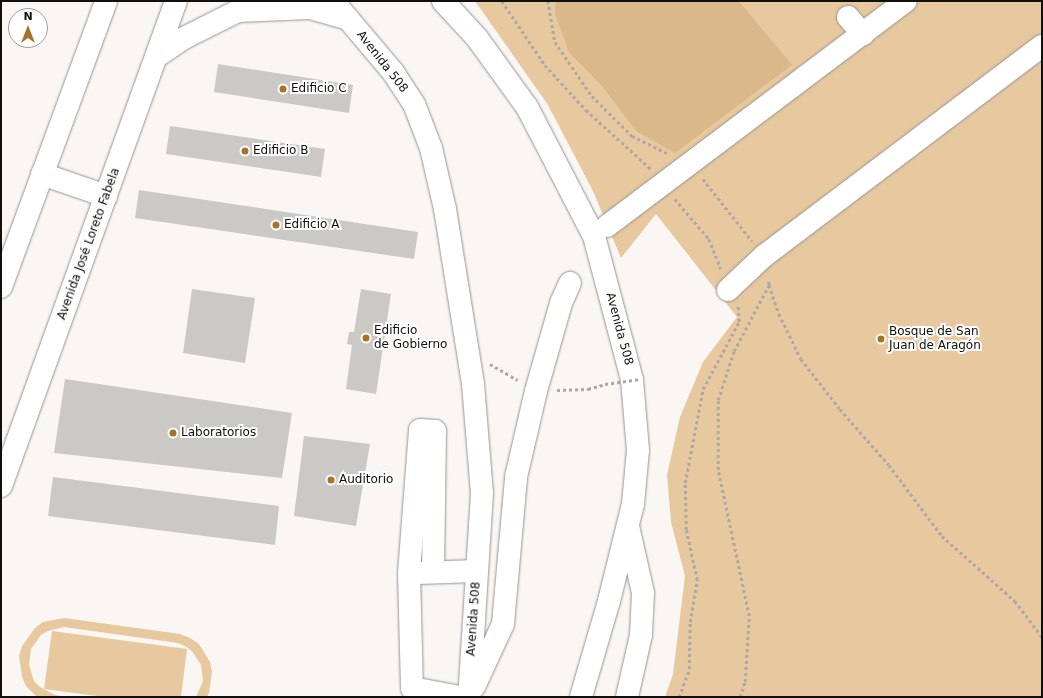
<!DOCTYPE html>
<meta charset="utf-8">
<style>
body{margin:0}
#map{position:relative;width:1043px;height:698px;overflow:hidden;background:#f9f6f3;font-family:"DejaVu Sans",sans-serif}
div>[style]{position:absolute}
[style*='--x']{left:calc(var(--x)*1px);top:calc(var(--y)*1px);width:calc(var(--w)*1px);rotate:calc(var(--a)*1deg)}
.green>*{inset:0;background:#e7c89f}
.forest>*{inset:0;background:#dab889}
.building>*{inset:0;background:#cbc9c6}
.path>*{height:2.5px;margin-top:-1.25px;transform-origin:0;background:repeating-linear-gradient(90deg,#aba8a6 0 3px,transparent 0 6px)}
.roads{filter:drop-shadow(0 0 1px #969491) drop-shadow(0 0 1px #969491)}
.minor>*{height:22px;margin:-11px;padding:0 11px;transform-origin:11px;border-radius:11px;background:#fff}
.major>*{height:22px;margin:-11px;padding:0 11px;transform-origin:11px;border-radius:11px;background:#fff}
.highway>*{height:22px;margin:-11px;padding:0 11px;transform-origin:11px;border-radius:11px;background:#fff}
.path-bridge>*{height:2.5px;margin-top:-1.25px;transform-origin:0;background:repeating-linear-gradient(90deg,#aba8a6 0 3px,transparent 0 6px)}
.dots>*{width:11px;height:11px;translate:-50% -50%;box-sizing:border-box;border:2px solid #fff;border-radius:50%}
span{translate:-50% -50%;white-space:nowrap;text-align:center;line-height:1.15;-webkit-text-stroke:4px #fff;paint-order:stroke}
.street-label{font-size:12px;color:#100f0e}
.poi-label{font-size:12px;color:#100f0e}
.left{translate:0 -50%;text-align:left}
.frame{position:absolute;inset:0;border:2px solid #100f0e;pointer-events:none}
.north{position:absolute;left:8px;top:8px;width:40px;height:40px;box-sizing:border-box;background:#fff;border:1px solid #9f9f9f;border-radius:50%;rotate:0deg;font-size:11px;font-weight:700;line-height:16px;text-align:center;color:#100f0e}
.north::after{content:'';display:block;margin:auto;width:14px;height:18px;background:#a57429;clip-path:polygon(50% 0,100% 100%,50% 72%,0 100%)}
</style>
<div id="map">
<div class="green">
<div style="clip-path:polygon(475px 1px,1042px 1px,1042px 697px,665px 697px,673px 674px,685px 576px,671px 522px,667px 475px,680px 417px,703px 362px,737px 317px,656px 214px,621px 258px,593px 191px,548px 105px)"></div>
<div style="clip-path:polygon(64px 618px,180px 634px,190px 638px,199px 644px,210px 662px,212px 672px,209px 693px,207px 697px,196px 697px,203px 681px,201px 665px,192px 651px,185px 646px,178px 643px,64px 627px,48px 631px,41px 635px,31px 649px,29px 665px,34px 681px,40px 687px,55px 695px,67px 697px,37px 697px,26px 686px,22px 677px,19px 656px,22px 646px,35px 628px,43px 622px)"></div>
<div style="clip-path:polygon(52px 631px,187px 649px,181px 697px,105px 697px,44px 689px)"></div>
</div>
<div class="forest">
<div style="clip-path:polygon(556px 1px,739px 1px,792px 65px,675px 153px,636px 131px,602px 86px,569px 52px,555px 14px)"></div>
</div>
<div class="building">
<div style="clip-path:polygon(218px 64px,353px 85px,349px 113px,214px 92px)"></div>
<div style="clip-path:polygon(170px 126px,325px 149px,321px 177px,166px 154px)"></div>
<div style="clip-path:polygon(139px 190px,418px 232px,414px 259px,135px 218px)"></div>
<div style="clip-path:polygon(192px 289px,255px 298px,245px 363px,183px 353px)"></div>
<div style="clip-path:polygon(361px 289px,391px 294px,376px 394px,346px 389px,352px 345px,347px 344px,349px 332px,354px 332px)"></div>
<div style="clip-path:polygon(65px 379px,292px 413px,282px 478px,54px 453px)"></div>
<div style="clip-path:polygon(304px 436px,370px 444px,356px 526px,294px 516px)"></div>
<div style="clip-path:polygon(53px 477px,279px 506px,275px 545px,48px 516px)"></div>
</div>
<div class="path">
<div style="--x:502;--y:1;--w:77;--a:56.1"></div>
<div style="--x:545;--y:65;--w:61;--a:47.7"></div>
<div style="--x:586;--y:110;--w:88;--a:42.2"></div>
<div style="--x:548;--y:1;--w:42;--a:80.3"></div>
<div style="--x:555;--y:42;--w:65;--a:55.6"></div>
<div style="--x:592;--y:96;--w:57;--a:45"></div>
<div style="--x:632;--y:136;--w:41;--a:25.9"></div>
<div style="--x:703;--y:179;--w:79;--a:51.7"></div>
<div style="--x:675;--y:199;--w:52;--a:49.6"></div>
<div style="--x:709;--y:239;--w:32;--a:68"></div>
<div style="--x:769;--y:285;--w:31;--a:71"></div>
<div style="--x:779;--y:314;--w:50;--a:63.9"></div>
<div style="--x:801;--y:359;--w:63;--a:52"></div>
<div style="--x:840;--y:409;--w:74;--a:48.8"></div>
<div style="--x:889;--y:465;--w:89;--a:53.3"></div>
<div style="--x:942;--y:536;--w:98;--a:41.7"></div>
<div style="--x:1015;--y:601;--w:45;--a:53.1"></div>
<div style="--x:490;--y:364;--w:32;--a:30"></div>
<div style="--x:557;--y:390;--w:31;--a:-2"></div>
<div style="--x:588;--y:389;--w:18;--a:-16"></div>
<div style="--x:679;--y:697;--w:30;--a:-70"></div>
<div style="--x:689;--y:669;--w:47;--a:-88.8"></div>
<div style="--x:690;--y:622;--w:43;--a:-80.5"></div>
<div style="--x:697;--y:580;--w:51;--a:-102.4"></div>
<div style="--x:686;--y:530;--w:47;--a:-91.2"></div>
<div style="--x:685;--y:483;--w:96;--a:-79.2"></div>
<div style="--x:703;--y:389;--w:76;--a:-61.8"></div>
<div style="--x:739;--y:322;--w:16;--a:-94"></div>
<div style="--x:740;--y:697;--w:16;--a:-72"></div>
<div style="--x:745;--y:682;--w:66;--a:-86.5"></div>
<div style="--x:749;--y:616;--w:149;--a:-102"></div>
<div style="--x:718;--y:470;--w:70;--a:-90"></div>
<div style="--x:718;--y:400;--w:52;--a:-71.9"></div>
<div style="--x:734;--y:351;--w:75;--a:-62.1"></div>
<div style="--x:769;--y:285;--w:6;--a:-99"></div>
</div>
<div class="roads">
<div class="minor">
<div style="--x:333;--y:1;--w:93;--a:49.8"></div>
<div style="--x:393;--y:72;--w:38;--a:57"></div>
<div style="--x:414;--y:104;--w:47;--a:68.9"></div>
<div style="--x:431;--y:148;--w:63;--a:77.1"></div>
<div style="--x:445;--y:209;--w:177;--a:80.9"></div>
<div style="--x:473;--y:384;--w:109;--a:85.3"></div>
<div style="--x:482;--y:493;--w:204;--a:93.6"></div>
<div style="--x:848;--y:17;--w:23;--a:49"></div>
<div style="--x:607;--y:226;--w:374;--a:-37"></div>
<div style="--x:728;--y:290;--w:50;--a:-43.4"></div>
<div style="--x:764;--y:256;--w:348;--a:-37.1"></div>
<div style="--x:433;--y:572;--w:141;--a:-89.2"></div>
<div style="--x:435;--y:431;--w:15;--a:-176"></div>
<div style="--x:420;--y:430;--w:144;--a:94.4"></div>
<div style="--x:409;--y:574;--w:114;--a:88.5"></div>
<div style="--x:412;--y:688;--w:49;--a:10.6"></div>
<div style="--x:418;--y:573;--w:59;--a:-1.9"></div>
<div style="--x:474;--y:687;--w:69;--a:-65.3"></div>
<div style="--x:503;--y:624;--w:148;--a:-84.9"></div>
<div style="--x:516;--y:477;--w:88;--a:-76.9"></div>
<div style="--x:536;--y:391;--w:91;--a:-74.1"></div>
<div style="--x:561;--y:303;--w:22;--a:-66"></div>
</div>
<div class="major">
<div style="--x:443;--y:1;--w:50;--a:47.4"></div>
<div style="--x:477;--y:38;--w:85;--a:54.1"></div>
<div style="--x:527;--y:107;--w:145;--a:62.6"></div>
<div style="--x:594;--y:236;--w:149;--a:75.2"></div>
<div style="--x:632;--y:380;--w:70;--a:85.1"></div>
<div style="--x:638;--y:450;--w:54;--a:95.3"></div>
<div style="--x:633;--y:504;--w:100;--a:103.9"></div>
<div style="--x:609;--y:601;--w:100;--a:106.3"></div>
<div style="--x:156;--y:57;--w:34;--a:-34"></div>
<div style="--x:184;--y:38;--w:60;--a:-26.6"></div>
<div style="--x:238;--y:11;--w:72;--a:-2.4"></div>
<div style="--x:310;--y:8;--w:40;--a:16"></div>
<div style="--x:42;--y:174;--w:68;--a:19"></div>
<div style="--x:1;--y:287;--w:305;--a:-69.8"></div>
<div style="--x:1;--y:486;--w:516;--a:-70.16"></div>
</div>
<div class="highway">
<div style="--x:627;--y:697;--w:64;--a:-77.3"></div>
<div style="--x:641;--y:635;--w:42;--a:-87.3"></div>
<div style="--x:643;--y:593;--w:69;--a:-102.6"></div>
</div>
</div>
<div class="path-bridge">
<div style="--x:605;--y:384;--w:36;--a:-8"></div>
</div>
<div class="dots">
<div style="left:283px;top:89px;background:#a57429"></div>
<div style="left:245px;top:151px;background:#a57429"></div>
<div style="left:276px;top:225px;background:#a57429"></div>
<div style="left:366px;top:338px;background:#a57429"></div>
<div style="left:881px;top:339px;background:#a57429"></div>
<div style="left:173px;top:433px;background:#a57429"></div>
<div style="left:331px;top:480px;background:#a57429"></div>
</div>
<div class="street-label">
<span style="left:382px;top:62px;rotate:52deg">Avenida 508</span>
<span style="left:89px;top:244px;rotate:-70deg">Avenida José Loreto Fabela</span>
<span style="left:619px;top:329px;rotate:75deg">Avenida 508</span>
<span style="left:474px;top:619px;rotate:-86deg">Avenida 508</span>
</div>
<div class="poi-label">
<span class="left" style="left:291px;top:89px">Edificio C</span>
<span class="left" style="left:253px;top:151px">Edificio B</span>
<span class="left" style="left:284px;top:225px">Edificio A</span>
<span class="left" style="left:374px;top:338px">Edificio<br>de Gobierno</span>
<span class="left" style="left:889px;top:339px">Bosque de San<br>Juan de Aragón</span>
<span class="left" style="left:181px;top:433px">Laboratorios</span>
<span class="left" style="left:339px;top:480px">Auditorio</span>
</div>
<div class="frame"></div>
<div class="north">N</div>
</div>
